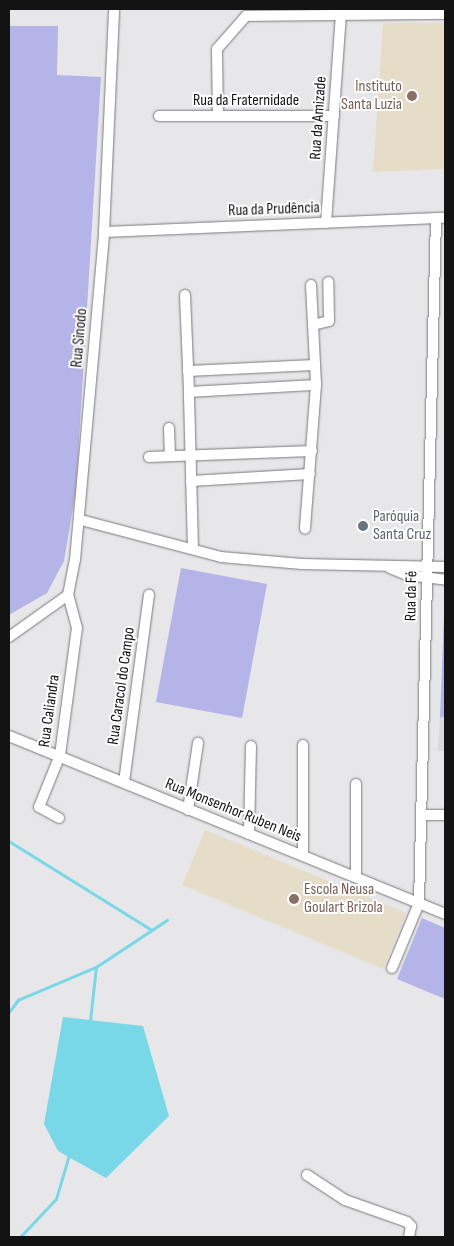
<!DOCTYPE html>
<meta charset="utf-8">
<style>
body{margin:0}
#map{position:relative;width:454px;height:1246px;overflow:hidden;background:#e7e7e9;font-family:"Sofia Sans Condensed",sans-serif}
div>[style]{position:absolute}
[style*='--x']{left:calc(var(--x)*1px);top:calc(var(--y)*1px);width:calc(var(--w)*1px);rotate:calc(var(--a)*1deg)}
.built>*{inset:0;background:#d8d8e0}
.education>*{inset:0;background:#e6ddc8}
.green>*{inset:0;background:#b5b4e9}
.water>*{inset:0;background:#78d8e7}
.stream>*{height:2.5px;margin:-1.25px;padding:0 1.25px;transform-origin:1.25px;border-radius:1.25px;background:#78d8e7}
.roads{filter:drop-shadow(0 0 1px #79797a) drop-shadow(0 0 1px #79797a)}
.minor>*{height:10px;margin:-5px;padding:0 5px;transform-origin:5px;border-radius:5px;background:#fff}
.dots>*{width:14px;height:14px;translate:-50% -50%;box-sizing:border-box;border:2px solid #fff;border-radius:50%}
span{translate:-50% -50%;white-space:nowrap;text-align:center;line-height:1.15;-webkit-text-stroke:4px #fff;paint-order:stroke}
.education-label{font-size:16px;color:#785e54}
.right{translate:-100% -50%;text-align:right}
.left{translate:0 -50%;text-align:left}
.street-label{font-size:16px;color:#131314}
.worship-label{font-size:16px;color:#5b616d}
.frame{position:absolute;inset:0;border:10px solid #131314;pointer-events:none}
</style>
<div id="map">
<div class="built">
<div style="clip-path:polygon(440px 717px,445px 717px,445px 751px,438px 751px)"></div>
</div>
<div class="education">
<div style="clip-path:polygon(383px 23px,445px 23px,445px 169px,373px 172px)"></div>
<div style="clip-path:polygon(205px 830px,406px 913px,383px 969px,182px 885px)"></div>
</div>
<div class="green">
<div style="clip-path:polygon(9px 26px,58px 26px,57px 75px,101px 77px,76px 490px,64px 561px,47px 593px,9px 615px)"></div>
<div style="clip-path:polygon(181px 568px,267px 584px,242px 718px,156px 702px)"></div>
<div style="clip-path:polygon(445px 589px,445px 717px,440px 717px)"></div>
<div style="clip-path:polygon(422px 918px,445px 928px,445px 999px,397px 979px)"></div>
</div>
<div class="water">
<div style="clip-path:polygon(63px 1017px,143px 1026px,169px 1116px,106px 1178px,58px 1151px,44px 1124px)"></div>
</div>
<div class="stream">
<div style="--x:9;--y:841;--w:168;--a:31.9"></div>
<div style="--x:9;--y:1012;--w:15;--a:-53"></div>
<div style="--x:18;--y:1000;--w:85;--a:-22.9"></div>
<div style="--x:96;--y:967;--w:85;--a:-33.5"></div>
<div style="--x:90;--y:1021;--w:54;--a:-83.7"></div>
<div style="--x:20;--y:1237;--w:52;--a:-46.5"></div>
<div style="--x:56;--y:1199;--w:46;--a:-73.5"></div>
</div>
<div class="roads">
<div class="minor">
<div style="--x:246;--y:16;--w:199;--a:-0.6"></div>
<div style="--x:159;--y:116;--w:175;--a:0"></div>
<div style="--x:218;--y:116;--w:67;--a:-90.9"></div>
<div style="--x:217;--y:49;--w:44;--a:-48.7"></div>
<div style="--x:326;--y:223;--w:209;--a:-85.9"></div>
<div style="--x:104;--y:232;--w:341;--a:-2.4"></div>
<div style="--x:311;--y:285;--w:100;--a:87.1"></div>
<div style="--x:185;--y:295;--w:97;--a:87.6"></div>
<div style="--x:313;--y:325;--w:16;--a:-14"></div>
<div style="--x:329;--y:321;--w:39;--a:-91"></div>
<div style="--x:188;--y:371;--w:127;--a:-2.7"></div>
<div style="--x:169;--y:428;--w:28;--a:88"></div>
<div style="--x:149;--y:457;--w:163;--a:-2.1"></div>
<div style="--x:191;--y:481;--w:119;--a:-3.4"></div>
<div style="--x:81;--y:520;--w:145;--a:14.8"></div>
<div style="--x:221;--y:557;--w:81;--a:4.9"></div>
<div style="--x:302;--y:564;--w:143;--a:1.2"></div>
<div style="--x:193;--y:549;--w:157;--a:-91.5"></div>
<div style="--x:189;--y:392;--w:127;--a:-3.2"></div>
<div style="--x:316;--y:385;--w:144;--a:94.4"></div>
<div style="--x:390;--y:568;--w:18;--a:22"></div>
<div style="--x:407;--y:575;--w:38;--a:7"></div>
<div style="--x:9;--y:637;--w:72;--a:-35.4"></div>
<div style="--x:68;--y:595;--w:36;--a:-79"></div>
<div style="--x:75;--y:560;--w:329;--a:-84.9"></div>
<div style="--x:104;--y:232;--w:223;--a:-87.4"></div>
<div style="--x:9;--y:736;--w:471;--a:22.2"></div>
<div style="--x:124;--y:782;--w:189;--a:-82.4"></div>
<div style="--x:188;--y:810;--w:68;--a:-81.5"></div>
<div style="--x:422;--y:815;--w:23;--a:0"></div>
<div style="--x:59;--y:818;--w:23;--a:-151"></div>
<div style="--x:39;--y:807;--w:56;--a:-68"></div>
<div style="--x:60;--y:755;--w:128;--a:-82.4"></div>
<div style="--x:77;--y:628;--w:34;--a:-105"></div>
<div style="--x:249;--y:834;--w:88;--a:-88.7"></div>
<div style="--x:303;--y:856;--w:111;--a:-90"></div>
<div style="--x:356;--y:877;--w:93;--a:-90"></div>
<div style="--x:392;--y:968;--w:70;--a:-67.4"></div>
<div style="--x:419;--y:903;--w:684;--a:-88.58"></div>
<div style="--x:307;--y:1175;--w:45;--a:33.3"></div>
<div style="--x:345;--y:1200;--w:66;--a:19.5"></div>
<div style="--x:407;--y:1222;--w:6;--a:45"></div>
<div style="--x:411;--y:1226;--w:11;--a:100"></div>
</div>
</div>
<div class="dots">
<div style="left:412px;top:96px;background:#8d6e63"></div>
<div style="left:363px;top:526px;background:#6b7280"></div>
<div style="left:294px;top:899px;background:#8d6e63"></div>
</div>
<div class="education-label">
<span class="right" style="left:402px;top:96px">Instituto<br>Santa Luzia</span>
<span class="left" style="left:304px;top:899px">Escola Neusa<br>Goulart Brizola</span>
</div>
<div class="street-label">
<span style="left:246px;top:101px">Rua da Fraternidade</span>
<span style="left:319px;top:118px;rotate:-86deg">Rua da Amizade</span>
<span style="left:274px;top:210px;rotate:-2deg">Rua da Prudência</span>
<span style="left:80px;top:338px;rotate:-85deg">Rua Sinodo</span>
<span style="left:412px;top:596px;rotate:-89deg">Rua da Fé</span>
<span style="left:122px;top:686px;rotate:-82deg">Rua Caracol do Campo</span>
<span style="left:50px;top:711px;rotate:-82deg">Rua Caliandra</span>
<span style="left:233px;top:811px;rotate:22deg">Rua Monsenhor Ruben Neis</span>
</div>
<div class="worship-label">
<span class="left" style="left:373px;top:526px">Paróquia<br>Santa Cruz</span>
</div>
<div class="frame"></div>
</div>
